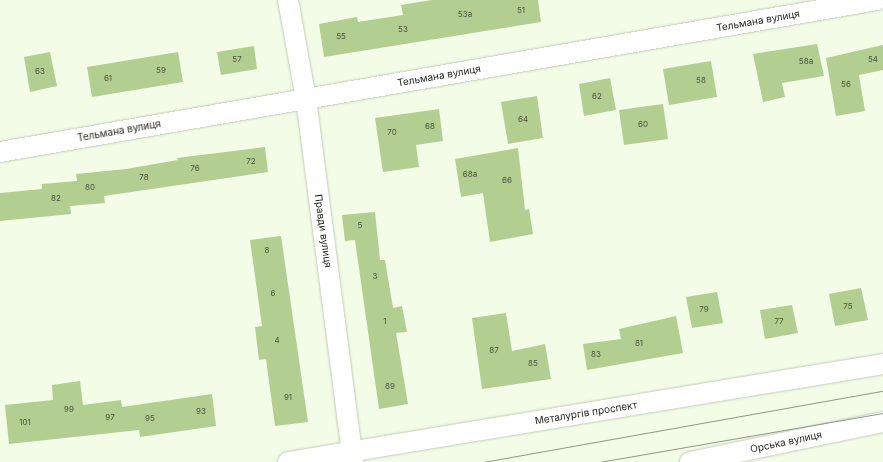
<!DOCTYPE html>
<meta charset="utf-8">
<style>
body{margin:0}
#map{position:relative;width:883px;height:462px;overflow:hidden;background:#f2fce7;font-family:Inter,sans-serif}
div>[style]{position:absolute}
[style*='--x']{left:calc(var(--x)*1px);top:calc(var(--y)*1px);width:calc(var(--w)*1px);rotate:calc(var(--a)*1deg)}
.building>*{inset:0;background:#b3ce91}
.roads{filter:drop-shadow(0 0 1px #c3ccb8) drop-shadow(0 0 1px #c3ccb8)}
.street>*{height:20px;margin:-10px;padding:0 10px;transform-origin:10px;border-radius:10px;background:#fff}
.tram>*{height:1px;margin:-0.5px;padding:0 0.5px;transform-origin:0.5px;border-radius:0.5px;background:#92998a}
span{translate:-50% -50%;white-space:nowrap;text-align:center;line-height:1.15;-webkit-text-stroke:3px #fff;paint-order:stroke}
.number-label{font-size:8px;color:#49523d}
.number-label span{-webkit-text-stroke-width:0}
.street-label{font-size:10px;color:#262921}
</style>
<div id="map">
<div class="building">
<div style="clip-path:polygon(432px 0,538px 0,541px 22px,324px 57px,319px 24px,357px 17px,358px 22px,403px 15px,401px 5px)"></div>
<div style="clip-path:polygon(817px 44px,824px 76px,782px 83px,785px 97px,763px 102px,753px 54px)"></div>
<div style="clip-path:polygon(883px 45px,883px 70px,859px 75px,865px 111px,836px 116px,826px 58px)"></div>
<div style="clip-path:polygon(254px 46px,257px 69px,221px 75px,217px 52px)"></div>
<div style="clip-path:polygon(50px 52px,57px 86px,30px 92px,24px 57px)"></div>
<div style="clip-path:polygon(178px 52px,183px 82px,92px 97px,87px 67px)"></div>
<div style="clip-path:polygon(711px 61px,717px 97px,669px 105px,663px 69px)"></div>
<div style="clip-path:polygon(610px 78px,616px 110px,584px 116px,579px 84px)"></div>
<div style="clip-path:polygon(537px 96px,543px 138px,508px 144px,501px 102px)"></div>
<div style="clip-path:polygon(663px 104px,668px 139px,624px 145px,619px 110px)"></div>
<div style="clip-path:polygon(439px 109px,443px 141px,416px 145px,419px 167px,383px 172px,375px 118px)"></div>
<div style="clip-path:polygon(265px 147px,268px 172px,104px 196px,105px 203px,70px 206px,71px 214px,0 221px,0 193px,42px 189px,42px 184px,77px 181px,76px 174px,126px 169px,178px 160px,177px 158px)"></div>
<div style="clip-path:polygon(518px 148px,525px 210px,529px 209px,533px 234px,490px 242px,483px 193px,461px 197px,455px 159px)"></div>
<div style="clip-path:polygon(375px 212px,380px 260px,385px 260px,393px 308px,402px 306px,407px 332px,396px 333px,408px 404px,379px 409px,355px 240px,345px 241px,342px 215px)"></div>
<div style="clip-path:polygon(281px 236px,308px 422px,275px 426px,266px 359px,259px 360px,255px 327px,262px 326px,250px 240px)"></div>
<div style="clip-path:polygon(861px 288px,868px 320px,835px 326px,829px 294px)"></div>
<div style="clip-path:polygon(717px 292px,723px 323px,692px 328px,686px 297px)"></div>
<div style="clip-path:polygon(792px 305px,798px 333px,765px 339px,760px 310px)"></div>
<div style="clip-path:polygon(506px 313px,512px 351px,545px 344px,551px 379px,482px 389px,472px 318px)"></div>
<div style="clip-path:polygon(676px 316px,683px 353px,587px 370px,583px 344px,621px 339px,619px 329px)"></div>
<div style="clip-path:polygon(80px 381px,83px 405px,121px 400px,122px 407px,212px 394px,216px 426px,140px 437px,139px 430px,9px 444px,5px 405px,53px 400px,52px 385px)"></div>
</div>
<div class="roads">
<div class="street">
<div style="--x:288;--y:0;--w:101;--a:79.7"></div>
<div style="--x:306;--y:99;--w:366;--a:82.6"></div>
<div style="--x:0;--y:152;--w:890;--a:-9.83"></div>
<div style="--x:288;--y:462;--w:603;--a:-9.35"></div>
<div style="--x:690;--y:462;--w:197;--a:-11.7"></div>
</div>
</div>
<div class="tram">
<div style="--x:483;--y:462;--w:406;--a:-10.1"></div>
<div style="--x:599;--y:462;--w:288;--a:-9.8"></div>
</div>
<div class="number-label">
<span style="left:521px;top:11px">51</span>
<span style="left:465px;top:15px">53а</span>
<span style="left:403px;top:30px">53</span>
<span style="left:341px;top:37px">55</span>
<span style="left:237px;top:60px">57</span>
<span style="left:873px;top:60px">54</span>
<span style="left:806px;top:62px">58а</span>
<span style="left:161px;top:71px">59</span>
<span style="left:40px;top:72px">63</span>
<span style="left:108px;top:79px">61</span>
<span style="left:701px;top:81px">58</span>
<span style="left:846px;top:85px">56</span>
<span style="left:597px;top:97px">62</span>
<span style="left:523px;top:120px">64</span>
<span style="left:643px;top:125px">60</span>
<span style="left:430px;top:127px">68</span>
<span style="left:392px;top:133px">70</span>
<span style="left:251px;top:162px">72</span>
<span style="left:195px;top:169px">76</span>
<span style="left:470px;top:175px">68а</span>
<span style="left:144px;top:178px">78</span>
<span style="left:507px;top:181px">66</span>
<span style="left:90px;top:188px">80</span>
<span style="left:56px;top:199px">82</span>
<span style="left:360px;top:226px">5</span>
<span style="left:267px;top:251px">8</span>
<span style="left:375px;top:277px">3</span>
<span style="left:273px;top:294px">6</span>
<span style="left:848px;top:307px">75</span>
<span style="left:704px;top:310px">79</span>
<span style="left:385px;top:322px">1</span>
<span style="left:779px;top:322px">77</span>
<span style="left:277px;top:341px">4</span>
<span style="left:639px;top:344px">81</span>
<span style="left:494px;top:351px">87</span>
<span style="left:596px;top:355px">83</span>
<span style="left:533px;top:364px">85</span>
<span style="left:390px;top:387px">89</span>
<span style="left:288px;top:398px">91</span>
<span style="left:69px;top:410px">99</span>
<span style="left:201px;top:412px">93</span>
<span style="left:110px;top:418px">97</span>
<span style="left:150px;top:419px">95</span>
<span style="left:25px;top:423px">101</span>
</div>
<div class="street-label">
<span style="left:758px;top:21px;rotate:-10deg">Тельмана вулиця</span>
<span style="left:439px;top:76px;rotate:-10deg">Тельмана вулиця</span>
<span style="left:119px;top:131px;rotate:-10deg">Тельмана вулиця</span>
<span style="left:323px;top:231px;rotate:82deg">Правди вулиця</span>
<span style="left:586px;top:413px;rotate:-9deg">Металургів проспект</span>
<span style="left:786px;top:442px;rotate:-12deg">Орська вулиця</span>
</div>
</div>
